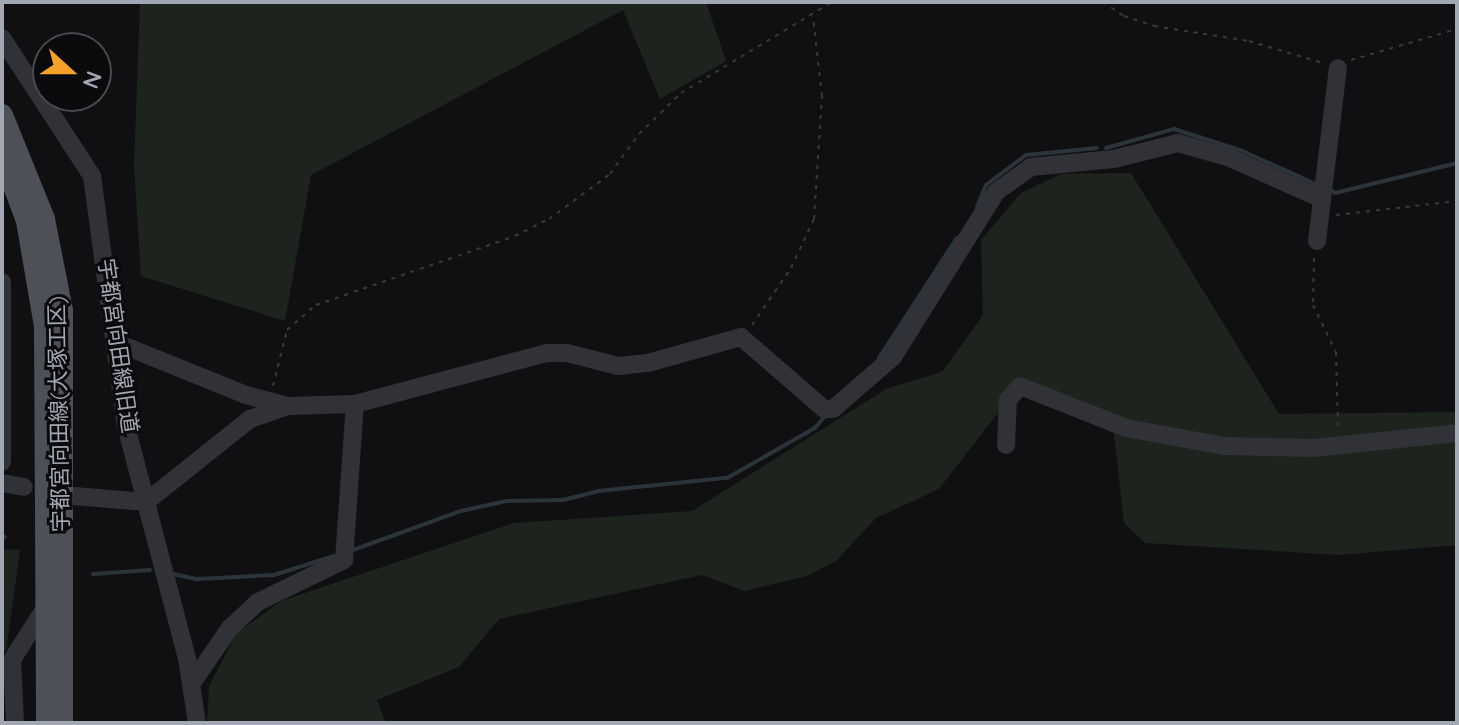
<!DOCTYPE html>
<meta charset="utf-8">
<style>
body{margin:0}
#map{position:relative;width:1459px;height:725px;overflow:hidden;background:#101012;font-family:Quicksand,"Noto Sans JP",sans-serif}
div>[style]{position:absolute}
[style*='--x']{left:calc(var(--x)*1px);top:calc(var(--y)*1px);width:calc(var(--w)*1px);rotate:calc(var(--a)*1deg)}
.green>*{inset:0;background:#1d241d}
.stream>*{height:4px;margin:-2px;padding:0 2px;transform-origin:2px;border-radius:2px;background:#2a343a}
.path>*{height:2px;margin-top:-1px;transform-origin:0;background:repeating-linear-gradient(90deg,#37393e 0 4px,transparent 0 10px)}
.minor>*{height:18px;margin:-9px;padding:0 9px;transform-origin:9px;border-radius:9px;background:#313237}
.major>*{height:22px;margin:-11px;padding:0 11px;transform-origin:11px;border-radius:11px;background:#4d5056}
span{translate:-50% -50%;white-space:nowrap;text-align:center;line-height:1.15;-webkit-text-stroke:6px #0b0b0d;paint-order:stroke}
.street-label{font-size:22px;color:#a1a8b3}
.frame{position:absolute;inset:0;border:4px solid #a1a8b3;pointer-events:none}
.north{position:absolute;left:32px;top:32px;width:80px;height:80px;box-sizing:border-box;background:#0b0b0d;border:2px solid #474a4f;border-radius:50%;rotate:111deg;font-size:22px;font-weight:700;line-height:32px;text-align:center;color:#a1a8b3}
.north::after{content:'';display:block;margin:auto;width:28px;height:36px;background:#f2a228;clip-path:polygon(50% 0,100% 100%,50% 72%,0 100%)}
</style>
<div id="map">
<div class="green">
<div style="clip-path:polygon(140px 2px,706px 2px,726px 61px,660px 99px,623px 10px,311px 175px,285px 321px,141px 276px,134px 166px)"></div>
<div style="clip-path:polygon(1131px 173px,1279px 414px,1457px 412px,1457px 545px,1339px 555px,1145px 543px,1124px 523px,1113px 425px,1015px 391px,939px 489px,876px 518px,836px 561px,807px 576px,744px 591px,702px 575px,499px 619px,459px 667px,377px 700px,386px 723px,207px 723px,209px 686px,237px 633px,281px 601px,514px 523px,692px 511px,888px 388px,942px 372px,983px 315px,981px 240px,1021px 193px,1061px 174px)"></div>
<div style="clip-path:polygon(2px 549px,20px 550px,6px 651px,2px 651px)"></div>
</div>
<div class="stream">
<div style="--x:1106;--y:148;--w:71;--a:-15.6"></div>
<div style="--x:1174;--y:129;--w:69;--a:17.7"></div>
<div style="--x:1240;--y:150;--w:85;--a:24.2"></div>
<div style="--x:1329;--y:189;--w:7;--a:34"></div>
<div style="--x:1335;--y:193;--w:126;--a:-13.8"></div>
<div style="--x:977;--y:207;--w:24;--a:-68"></div>
<div style="--x:986;--y:185;--w:50;--a:-36.9"></div>
<div style="--x:1026;--y:155;--w:71;--a:-5.6"></div>
<div style="--x:879;--y:358;--w:143;--a:-57"></div>
<div style="--x:2;--y:536;--w:3;--a:18"></div>
<div style="--x:353;--y:550;--w:115;--a:-19.9"></div>
<div style="--x:461;--y:511;--w:47;--a:-12.3"></div>
<div style="--x:507;--y:501;--w:56;--a:-1"></div>
<div style="--x:563;--y:500;--w:36;--a:-14"></div>
<div style="--x:598;--y:491;--w:130;--a:-5.8"></div>
<div style="--x:727;--y:478;--w:101;--a:-29.6"></div>
<div style="--x:815;--y:428;--w:16;--a:-50"></div>
<div style="--x:93;--y:574;--w:57;--a:-4"></div>
<div style="--x:173;--y:574;--w:25;--a:12"></div>
<div style="--x:197;--y:579;--w:77;--a:-3"></div>
<div style="--x:274;--y:575;--w:63;--a:-17.6"></div>
</div>
<div class="path">
<div style="--x:1103;--y:2;--w:25;--a:34"></div>
<div style="--x:1124;--y:16;--w:32;--a:18"></div>
<div style="--x:1154;--y:26;--w:96;--a:9"></div>
<div style="--x:1249;--y:41;--w:77;--a:16.6"></div>
<div style="--x:1351;--y:60;--w:110;--a:-16.3"></div>
<div style="--x:1336;--y:215;--w:122;--a:-6.6"></div>
<div style="--x:1314;--y:258;--w:47;--a:91.2"></div>
<div style="--x:1313;--y:305;--w:52;--a:63.9"></div>
<div style="--x:1336;--y:352;--w:78;--a:88.5"></div>
<div style="--x:752;--y:325;--w:69;--a:-55.6"></div>
<div style="--x:791;--y:268;--w:54;--a:-64.9"></div>
<div style="--x:814;--y:219;--w:123;--a:-86.3"></div>
<div style="--x:822;--y:96;--w:80;--a:-96.5"></div>
<div style="--x:273;--y:386;--w:58;--a:-76"></div>
<div style="--x:287;--y:330;--w:38;--a:-41"></div>
<div style="--x:316;--y:305;--w:211;--a:-19.1"></div>
<div style="--x:515;--y:236;--w:38;--a:-27"></div>
<div style="--x:549;--y:219;--w:76;--a:-36.4"></div>
<div style="--x:610;--y:174;--w:49;--a:-54.1"></div>
<div style="--x:639;--y:134;--w:59;--a:-44.3"></div>
<div style="--x:681;--y:93;--w:176;--a:-31.1"></div>
</div>
<div class="minor">
<div style="--x:2;--y:38;--w:165;--a:56.9"></div>
<div style="--x:92;--y:176;--w:252;--a:82.3"></div>
<div style="--x:126;--y:426;--w:240;--a:75.3"></div>
<div style="--x:187;--y:658;--w:66;--a:81.3"></div>
<div style="--x:1317;--y:241;--w:174;--a:-83.1"></div>
<div style="--x:2;--y:282;--w:180;--a:90"></div>
<div style="--x:115;--y:342;--w:141;--a:22"></div>
<div style="--x:246;--y:395;--w:43;--a:14.7"></div>
<div style="--x:1006;--y:445;--w:45;--a:-87.5"></div>
<div style="--x:1008;--y:400;--w:18;--a:-49"></div>
<div style="--x:1020;--y:386;--w:114;--a:21.6"></div>
<div style="--x:1126;--y:428;--w:101;--a:10.3"></div>
<div style="--x:1225;--y:446;--w:88;--a:1.3"></div>
<div style="--x:1313;--y:448;--w:145;--a:-5.9"></div>
<div style="--x:2;--y:483;--w:22;--a:10"></div>
<div style="--x:74;--y:496;--w:72;--a:4.8"></div>
<div style="--x:146;--y:502;--w:133;--a:-38.6"></div>
<div style="--x:250;--y:419;--w:40;--a:-18.9"></div>
<div style="--x:288;--y:406;--w:67;--a:-1.7"></div>
<div style="--x:355;--y:404;--w:199;--a:-14.9"></div>
<div style="--x:547;--y:353;--w:20;--a:0"></div>
<div style="--x:567;--y:353;--w:53;--a:14.3"></div>
<div style="--x:618;--y:366;--w:30;--a:-6"></div>
<div style="--x:648;--y:363;--w:97;--a:-15.6"></div>
<div style="--x:741;--y:337;--w:110;--a:40.9"></div>
<div style="--x:824;--y:409;--w:9;--a:0"></div>
<div style="--x:833;--y:409;--w:79;--a:-40.9"></div>
<div style="--x:893;--y:357;--w:195;--a:-58"></div>
<div style="--x:996;--y:192;--w:43;--a:-35.5"></div>
<div style="--x:1031;--y:167;--w:83;--a:-5.5"></div>
<div style="--x:1114;--y:159;--w:66;--a:-14"></div>
<div style="--x:1178;--y:143;--w:54;--a:16.1"></div>
<div style="--x:1230;--y:158;--w:101;--a:24"></div>
<div style="--x:192;--y:683;--w:67;--a:-55.4"></div>
<div style="--x:230;--y:628;--w:38;--a:-43"></div>
<div style="--x:258;--y:602;--w:96;--a:-26"></div>
<div style="--x:344;--y:560;--w:156;--a:-86"></div>
<div style="--x:15;--y:723;--w:63;--a:-92.7"></div>
<div style="--x:12;--y:660;--w:58;--a:-57.7"></div>
</div>
<div class="major">
<div style="--x:2;--y:115;--w:112;--a:68"></div>
<div style="--x:44;--y:219;--w:94;--a:78.9"></div>
<div style="--x:62;--y:311;--w:412;--a:90"></div>
<div style="--x:2;--y:154;--w:72;--a:69.5"></div>
<div style="--x:27;--y:221;--w:107;--a:80.3"></div>
<div style="--x:45;--y:326;--w:397;--a:89.7"></div>
</div>
<div class="street-label">
<span style="left:118px;top:346px;rotate:82deg">宇都宮向田線旧道</span>
<span style="left:59px;top:414px;rotate:-91deg">宇都宮向田線(大塚工区)</span>
</div>
<div class="frame"></div>
<div class="north">N</div>
</div>
